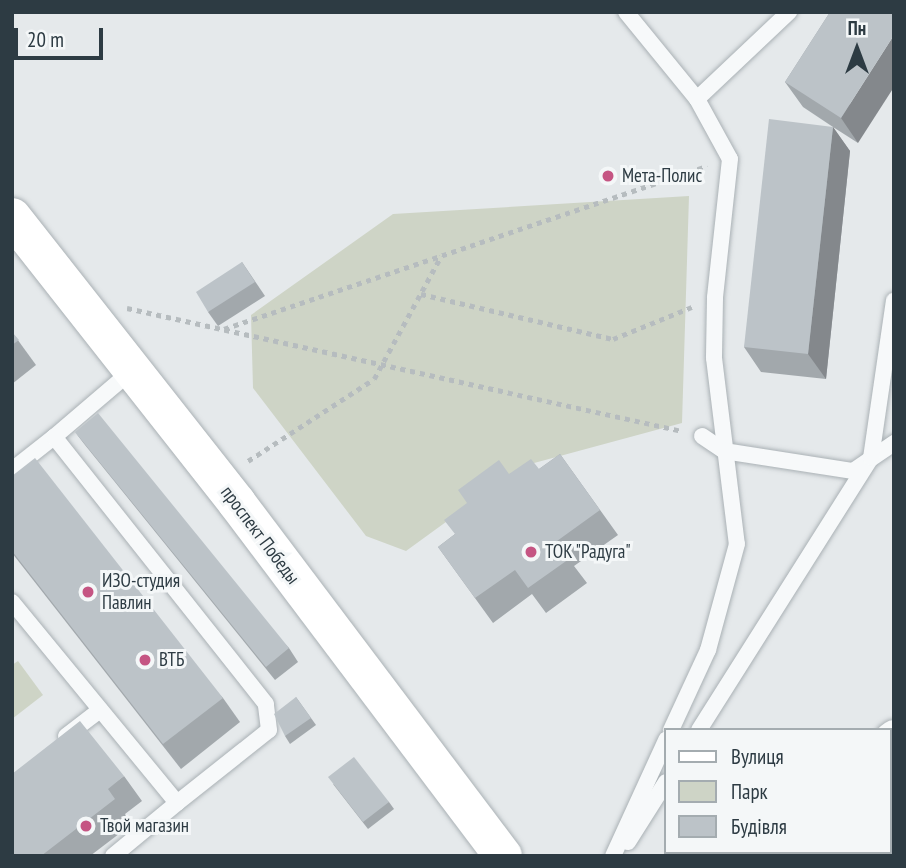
<!DOCTYPE html>
<meta charset="utf-8">
<style>
body{margin:0}
#map{position:relative;width:906px;height:868px;overflow:hidden;background:#e5e9eb;font-family:"PT Sans Narrow",sans-serif}
div>[style]{position:absolute}
[style*='--x']{left:calc(var(--x)*1px);top:calc(var(--y)*1px);width:calc(var(--w)*1px);rotate:calc(var(--a)*1deg)}
.green>*{inset:0;background:#ced4c6}
.path>*{height:4.5px;margin-top:-2.25px;transform-origin:0;background:repeating-linear-gradient(90deg,#b6bcbf 0 5px,transparent 0 10px)}
.roads{filter:drop-shadow(0 0 2px #aab1b5) drop-shadow(0 0 2px #aab1b5)}
.lane>*{height:16px;margin:-8px;padding:0 8px;transform-origin:8px;border-radius:8px;background:#f7f9fa}
.street>*{height:30px;margin:-15px;padding:0 15px;transform-origin:15px;border-radius:15px;background:#f7f9fa}
.secondary>*{height:38px;margin:-19px;padding:0 19px;transform-origin:19px;border-radius:19px;background:#fff}
.wall>*{inset:0;background:#a2a8ac}
.shaded-wall>*{inset:0;background:#84888c}
.building>*{inset:0;background:#bcc3c8}
.dots>*{width:19px;height:19px;translate:-50% -50%;box-sizing:border-box;border:4px solid #f4f7f8;border-radius:50%}
span{translate:-50% -50%;white-space:nowrap;text-align:center;line-height:1.15;-webkit-text-stroke:6px #f4f7f8;paint-order:stroke}
.poi-label{font-size:19px;color:#2d3b43}
.left{translate:0 -50%;text-align:left}
.street-label{font-size:19px;color:#2d3b43}
.frame{position:absolute;inset:0;border:14px solid #2d3b43;pointer-events:none}
.legend{position:absolute;left:664px;top:728px;width:228px;height:126px;box-sizing:border-box;background:#f4f7f8;border:2px solid #a4acb0;margin:0;padding:9px 12px;list-style:none;font-size:21px;color:#2d3b43}
.legend li{display:flex;align-items:center;gap:14px;height:35px}
.legend b{width:35px;border:2px solid #a4acb0}
.north{position:absolute;left:822px;top:14px;width:70px;height:70px;-webkit-text-stroke:5px #f4f7f8;paint-order:stroke;rotate:0deg;font-size:19px;font-weight:700;line-height:28px;text-align:center;color:#2d3b43}
.north::after{content:'';display:block;margin:auto;width:24px;height:32px;background:#2d3b43;clip-path:polygon(50% 0,100% 100%,50% 72%,0 100%)}
.scale{position:absolute;left:14px;top:28px;width:89px;height:32px;box-sizing:border-box;border:4px solid #2d3b43;border-top:0;padding-left:9px;font-size:21px;line-height:24px;white-space:nowrap;color:#2d3b43;-webkit-text-stroke:5px #f4f7f8;paint-order:stroke}
</style>
<div id="map">
<div class="green">
<div style="clip-path:polygon(689px 196px,682px 423px,523px 466px,406px 551px,366px 536px,253px 388px,251px 315px,393px 214px)"></div>
<div style="clip-path:polygon(18px 661px,43px 695px,12px 719px,12px 665px)"></div>
</div>
<div class="path">
<div style="--x:421;--y:294;--w:197;--a:13.2"></div>
<div style="--x:613;--y:339;--w:85;--a:-22.1"></div>
<div style="--x:127;--y:308;--w:568;--a:12.5"></div>
<div style="--x:224;--y:329;--w:510;--a:-18.65"></div>
<div style="--x:248;--y:461;--w:150;--a:-33.1"></div>
<div style="--x:374;--y:379;--w:140;--a:-61.4"></div>
</div>
<div class="roads">
<div class="lane">
<div style="--x:626;--y:12;--w:112;--a:50.8"></div>
<div style="--x:697;--y:99;--w:68;--a:61.2"></div>
<div style="--x:730;--y:159;--w:140;--a:96.2"></div>
<div style="--x:715;--y:298;--w:60;--a:91"></div>
<div style="--x:714;--y:358;--w:187;--a:83"></div>
<div style="--x:737;--y:544;--w:110;--a:105.3"></div>
<div style="--x:708;--y:650;--w:88;--a:114.8"></div>
<div style="--x:697;--y:99;--w:127;--a:-43.4"></div>
<div style="--x:702;--y:436;--w:27;--a:34"></div>
<div style="--x:724;--y:451;--w:131;--a:8.8"></div>
<div style="--x:853;--y:471;--w:50;--a:-34.3"></div>
<div style="--x:12;--y:470;--w:53;--a:-38.2"></div>
<div style="--x:12;--y:602;--w:260;--a:50.6"></div>
<div style="--x:177;--y:803;--w:117;--a:-38.4"></div>
<div style="--x:269;--y:730;--w:26;--a:-97"></div>
<div style="--x:266;--y:704;--w:341;--a:-128.4"></div>
<div style="--x:54;--y:437;--w:100;--a:-40.5"></div>
<div style="--x:699;--y:730;--w:322;--a:-57.7"></div>
<div style="--x:871;--y:458;--w:159;--a:-81.7"></div>
<div style="--x:66;--y:736;--w:43;--a:-37.4"></div>
<div style="--x:628;--y:842;--w:71;--a:-57.7"></div>
<div style="--x:113;--y:856;--w:83;--a:-39.6"></div>
<div style="--x:613;--y:856;--w:128;--a:-65.4"></div>
</div>
<div class="street">
<div style="--x:890;--y:738;--w:5;--a:-37"></div>
<div style="--x:745;--y:856;--w:6;--a:-45"></div>
</div>
<div class="secondary">
<div style="--x:12;--y:217;--w:364;--a:51.8"></div>
<div style="--x:237;--y:503;--w:442;--a:53"></div>
</div>
</div>
<div class="wall">
<div style="clip-path:polygon(830px 12px,858px 143px,833px 127px,850px 151px,826px 379px,761px 372px,744px 347px,833px 127px,803px 107px,785px 82px)"></div>
<div style="clip-path:polygon(242px 262px,265px 296px,218px 326px,208px 312px)"></div>
<div style="clip-path:polygon(12px 332px,36px 365px,12px 384px)"></div>
<div style="clip-path:polygon(75px 432px,289px 648px,298px 662px,275px 680px,85px 445px)"></div>
<div style="clip-path:polygon(560px 454px,618px 535px,574px 566px,587px 583px,546px 613px,532px 594px,493px 623px,438px 547px,455px 534px,509px 474px,539px 469px)"></div>
<div style="clip-path:polygon(12px 476px,223px 698px,240px 722px,181px 769px,12px 553px)"></div>
<div style="clip-path:polygon(296px 697px,316px 725px,290px 744px,285px 736px)"></div>
<div style="clip-path:polygon(124px 776px,142px 801px,125px 814px,132px 824px,90px 856px,12px 856px)"></div>
<div style="clip-path:polygon(333px 784px,389px 802px,394px 809px,368px 829px)"></div>
</div>
<div class="shaded-wall">
<div style="clip-path:polygon(894px 35px,894px 87px,858px 143px,841px 118px)"></div>
<div style="clip-path:polygon(833px 127px,850px 151px,826px 379px,808px 354px)"></div>
</div>
<div class="building">
<div style="clip-path:polygon(830px 12px,894px 12px,894px 35px,841px 118px,785px 82px)"></div>
<div style="clip-path:polygon(769px 119px,833px 127px,808px 354px,744px 347px)"></div>
<div style="clip-path:polygon(242px 262px,255px 282px,208px 312px,196px 292px)"></div>
<div style="clip-path:polygon(12px 332px,19px 340px,12px 345px)"></div>
<div style="clip-path:polygon(98px 413px,289px 648px,266px 667px,75px 432px)"></div>
<div style="clip-path:polygon(560px 454px,600px 510px,557px 541px,569px 559px,528px 588px,515px 570px,475px 598px,438px 547px,455px 534px,444px 520px,467px 503px,458px 490px,499px 460px,509px 474px,531px 459px,539px 469px)"></div>
<div style="clip-path:polygon(35px 458px,223px 698px,163px 744px,12px 551px,12px 476px)"></div>
<div style="clip-path:polygon(296px 697px,311px 718px,285px 736px,274px 714px)"></div>
<div style="clip-path:polygon(80px 721px,124px 776px,108px 789px,115px 799px,41px 856px,12px 856px,12px 774px)"></div>
<div style="clip-path:polygon(354px 757px,389px 802px,363px 822px,328px 777px)"></div>
<div style="clip-path:polygon(894px 781px,894px 854px,891px 856px,799px 856px,803px 852px,890px 852px,890px 784px)"></div>
</div>
<div class="dots">
<div style="left:608px;top:176px;background:#c55583"></div>
<div style="left:531px;top:552px;background:#c55583"></div>
<div style="left:88px;top:592px;background:#c55583"></div>
<div style="left:145px;top:660px;background:#c55583"></div>
<div style="left:86px;top:826px;background:#c55583"></div>
</div>
<div class="poi-label">
<span class="left" style="left:622px;top:176px">Мета-Полис</span>
<span class="left" style="left:545px;top:552px">ТОК "Радуга"</span>
<span class="left" style="left:102px;top:592px">ИЗО-студия<br>Павлин</span>
<span class="left" style="left:159px;top:660px">ВТБ</span>
<span class="left" style="left:100px;top:826px">Твой магазин</span>
</div>
<div class="street-label">
<span style="left:260px;top:535px;rotate:53deg">проспект Победы</span>
</div>
<div class="frame"></div>
<ul class="legend">
<li><b style="height:9px;background:#fff"></b>Вулиця</li>
<li><b style="height:19px;background:#ced4c6"></b>Парк</li>
<li><b style="height:19px;background:#bcc3c8"></b>Будівля</li>
</ul>
<div class="north">Пн</div>
<div class="scale">20 m</div>
</div>
